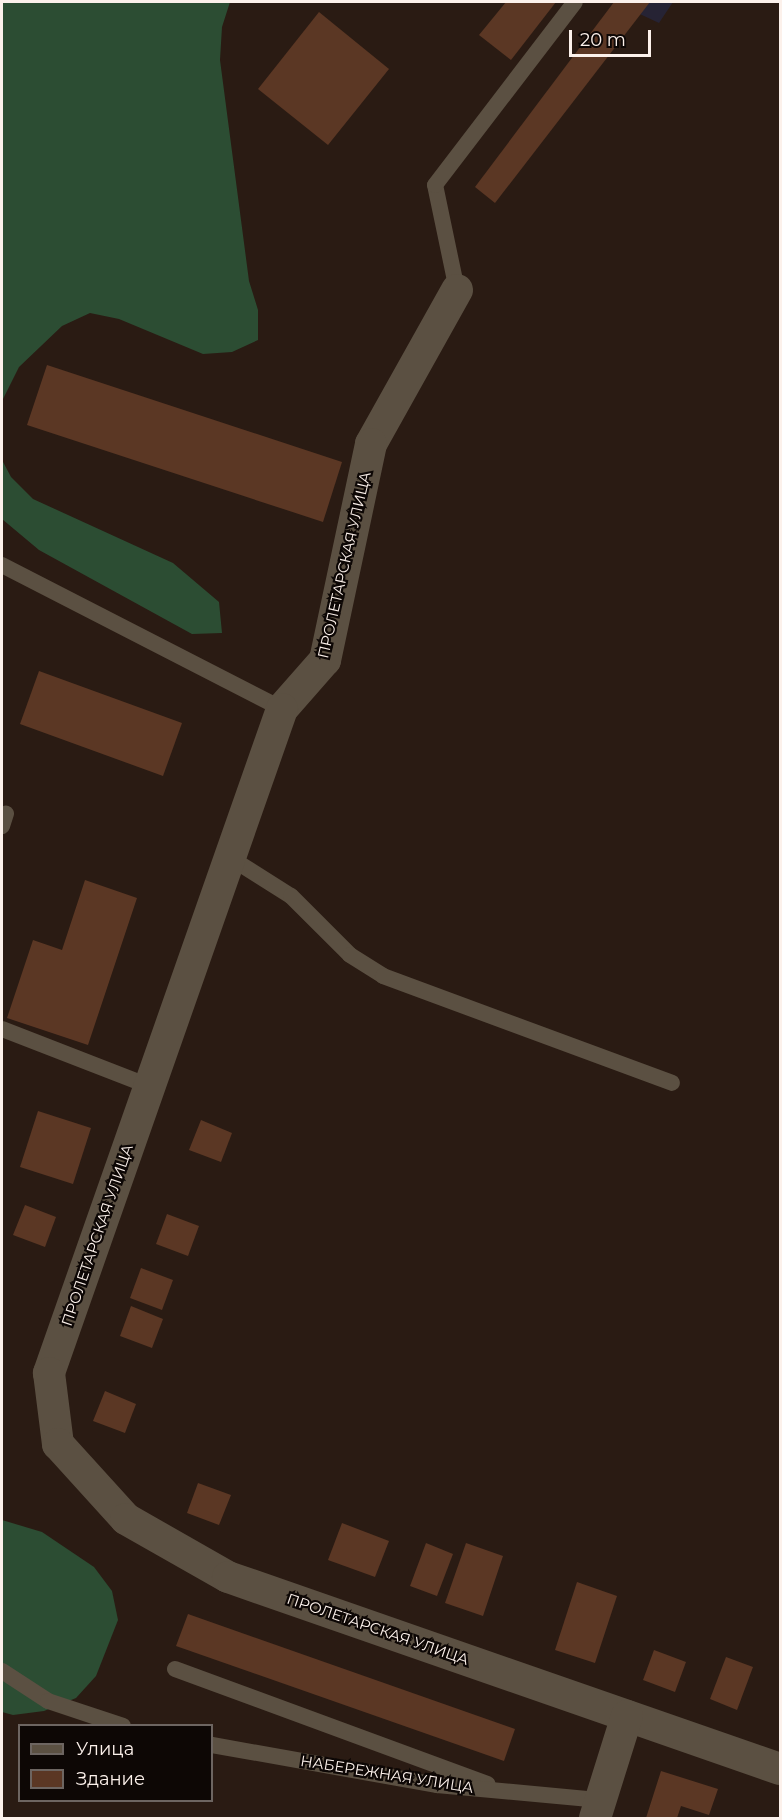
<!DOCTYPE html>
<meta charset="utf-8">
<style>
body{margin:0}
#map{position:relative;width:782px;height:1820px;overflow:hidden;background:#2a1b13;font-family:Montserrat,sans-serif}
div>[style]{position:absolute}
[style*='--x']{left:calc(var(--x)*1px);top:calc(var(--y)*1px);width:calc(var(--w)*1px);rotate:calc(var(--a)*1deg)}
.industrial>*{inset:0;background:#262334}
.forest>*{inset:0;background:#2c4d33}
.building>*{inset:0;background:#5b3724}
.service>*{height:16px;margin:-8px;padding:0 8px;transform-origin:8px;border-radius:8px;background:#5b5042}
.minor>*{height:32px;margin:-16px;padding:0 16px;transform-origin:16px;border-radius:16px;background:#5b5042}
span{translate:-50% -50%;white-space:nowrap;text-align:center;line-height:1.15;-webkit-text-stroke:4.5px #0d0705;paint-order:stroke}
.street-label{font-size:15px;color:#fcf1eb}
.frame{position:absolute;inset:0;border:3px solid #fcf1eb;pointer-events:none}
.legend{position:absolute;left:18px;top:1724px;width:195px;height:78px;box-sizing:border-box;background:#0d0705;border:2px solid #6d6561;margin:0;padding:8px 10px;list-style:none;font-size:18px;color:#fcf1eb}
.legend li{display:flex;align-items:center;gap:12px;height:30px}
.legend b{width:30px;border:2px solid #6d6561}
.scale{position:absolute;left:569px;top:30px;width:82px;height:27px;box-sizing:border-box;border:3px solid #fcf1eb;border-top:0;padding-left:8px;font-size:18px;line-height:21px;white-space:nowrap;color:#fcf1eb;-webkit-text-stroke:4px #0d0705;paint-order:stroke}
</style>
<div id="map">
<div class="industrial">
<div style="clip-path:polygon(614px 2px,673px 2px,659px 23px)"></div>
</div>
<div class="forest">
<div style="clip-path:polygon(2px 2px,230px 2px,222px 27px,220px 60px,249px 281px,258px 310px,258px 340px,232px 352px,203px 354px,119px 319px,90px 313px,62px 326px,19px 367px,2px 401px)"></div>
<div style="clip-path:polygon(2px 460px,11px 477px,33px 499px,173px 563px,219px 602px,222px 633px,192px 634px,39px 550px,2px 519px)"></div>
<div style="clip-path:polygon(2px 1520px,42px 1532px,94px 1567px,112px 1591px,118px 1620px,96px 1676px,76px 1698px,44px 1711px,13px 1715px,2px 1712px)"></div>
</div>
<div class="building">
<div style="clip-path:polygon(506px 2px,556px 2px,511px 60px,479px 35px)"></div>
<div style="clip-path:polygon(614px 2px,650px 2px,495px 203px,475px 187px)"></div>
<div style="clip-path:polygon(319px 12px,389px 69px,328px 145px,258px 89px)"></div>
<div style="clip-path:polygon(47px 365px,342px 462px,323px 522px,27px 425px)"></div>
<div style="clip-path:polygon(39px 671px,182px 723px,163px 776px,20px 724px)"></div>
<div style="clip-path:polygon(85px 880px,137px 898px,88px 1045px,7px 1018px,33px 940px,62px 950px)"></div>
<div style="clip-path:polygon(38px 1111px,91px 1128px,73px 1184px,20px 1167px)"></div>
<div style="clip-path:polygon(201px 1120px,232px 1133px,221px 1162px,189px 1150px)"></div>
<div style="clip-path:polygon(25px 1205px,56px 1217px,45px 1247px,13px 1235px)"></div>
<div style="clip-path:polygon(167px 1214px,199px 1226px,188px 1256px,156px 1244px)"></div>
<div style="clip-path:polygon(141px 1268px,173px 1280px,162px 1310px,130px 1298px)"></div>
<div style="clip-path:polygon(131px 1306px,163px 1319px,152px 1348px,120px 1336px)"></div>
<div style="clip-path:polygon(105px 1391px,136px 1404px,125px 1433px,93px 1421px)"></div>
<div style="clip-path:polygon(198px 1483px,231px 1495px,219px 1525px,187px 1513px)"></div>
<div style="clip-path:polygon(342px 1523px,389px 1541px,375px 1577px,328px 1560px)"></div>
<div style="clip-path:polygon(426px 1543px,453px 1554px,437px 1596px,410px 1586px)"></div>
<div style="clip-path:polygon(466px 1543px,503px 1556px,483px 1616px,445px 1603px)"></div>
<div style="clip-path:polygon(577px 1582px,617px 1596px,595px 1663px,555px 1650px)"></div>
<div style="clip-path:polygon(188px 1614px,515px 1729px,504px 1761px,176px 1646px)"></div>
<div style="clip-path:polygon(654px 1650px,686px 1662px,675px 1692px,643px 1680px)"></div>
<div style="clip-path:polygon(726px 1657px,753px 1667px,737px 1710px,710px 1699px)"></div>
<div style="clip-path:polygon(661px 1771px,718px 1789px,709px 1815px,681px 1806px,677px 1818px,646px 1818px)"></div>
</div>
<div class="service">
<div style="--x:457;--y:290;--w:107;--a:-101.8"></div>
<div style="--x:435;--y:185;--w:230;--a:-52.6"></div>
<div style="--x:2;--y:565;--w:315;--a:27.2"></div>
<div style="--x:2;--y:826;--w:13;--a:-72"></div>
<div style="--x:229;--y:857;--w:73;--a:32.2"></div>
<div style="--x:291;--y:896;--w:83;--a:45"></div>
<div style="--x:350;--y:955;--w:39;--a:32"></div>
<div style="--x:383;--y:976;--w:308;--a:20.3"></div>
<div style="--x:2;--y:1029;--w:158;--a:21.2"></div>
<div style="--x:175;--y:1669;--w:333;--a:20.2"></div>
<div style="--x:2;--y:1671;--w:55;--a:33.1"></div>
<div style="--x:48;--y:1701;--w:79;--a:18.4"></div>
<div style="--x:212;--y:1745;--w:229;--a:10.1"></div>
<div style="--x:437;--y:1785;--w:164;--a:5.3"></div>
</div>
<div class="minor">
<div style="--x:457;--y:290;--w:176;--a:119.2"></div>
<div style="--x:371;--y:444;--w:221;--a:102"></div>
<div style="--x:325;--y:660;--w:65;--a:131.3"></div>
<div style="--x:282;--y:709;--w:704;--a:109.34"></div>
<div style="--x:49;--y:1373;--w:72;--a:82.8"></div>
<div style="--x:58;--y:1444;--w:101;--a:47.8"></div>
<div style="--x:126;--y:1519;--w:117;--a:29.6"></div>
<div style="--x:228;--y:1577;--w:584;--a:19.18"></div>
<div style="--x:595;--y:1818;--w:107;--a:-72.6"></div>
</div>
<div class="street-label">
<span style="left:344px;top:565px;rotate:-77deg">ПРОЛЕТАРСКАЯ УЛИЦА</span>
<span style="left:97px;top:1235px;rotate:-71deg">ПРОЛЕТАРСКАЯ УЛИЦА</span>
<span style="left:378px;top:1629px;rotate:19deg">ПРОЛЕТАРСКАЯ УЛИЦА</span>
<span style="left:387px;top:1774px;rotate:9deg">НАБЕРЕЖНАЯ УЛИЦА</span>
</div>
<div class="frame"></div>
<ul class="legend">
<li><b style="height:8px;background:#5b5042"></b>Улица</li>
<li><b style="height:16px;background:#5b3724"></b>Здание</li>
</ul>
<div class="scale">20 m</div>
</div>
